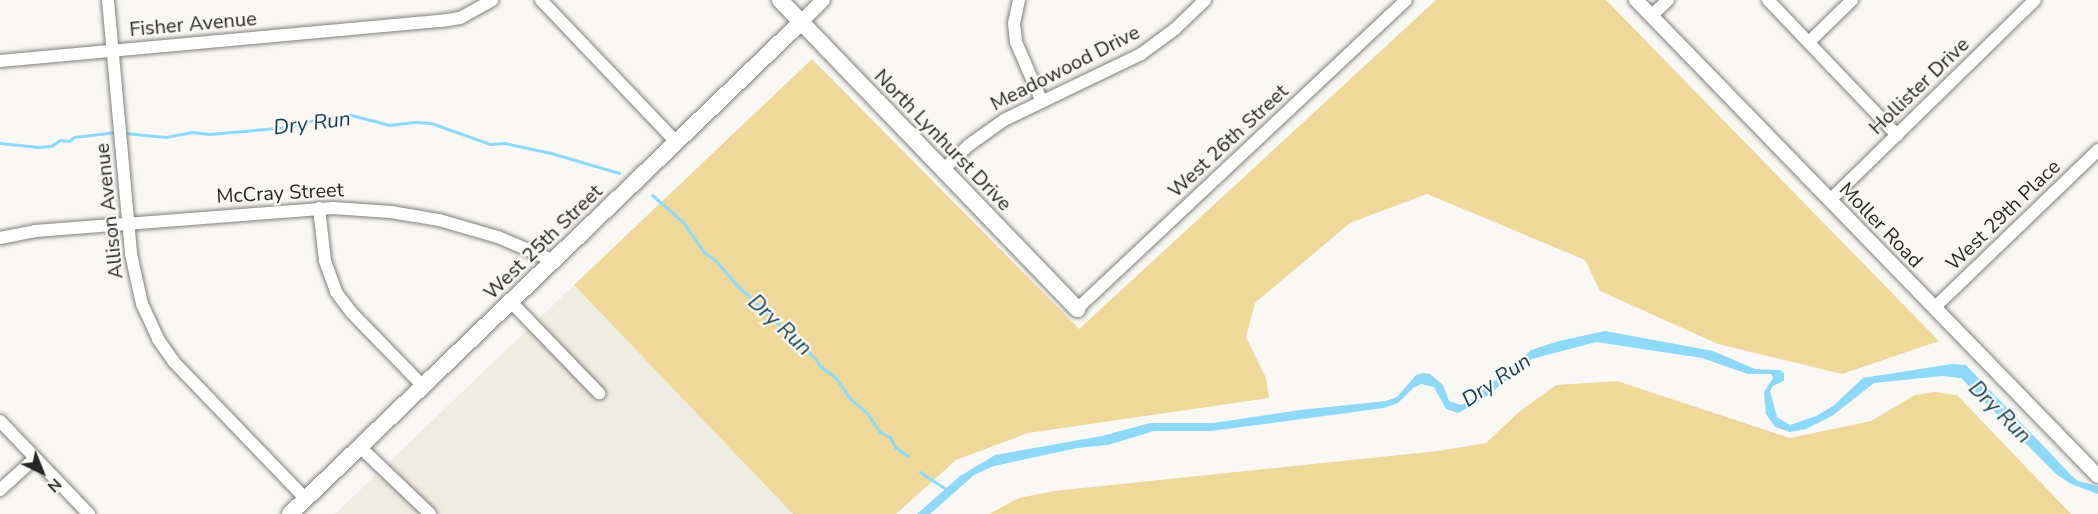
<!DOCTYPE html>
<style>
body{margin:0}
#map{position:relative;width:2098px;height:514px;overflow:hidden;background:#f9f8f4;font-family:"Nunito Sans",sans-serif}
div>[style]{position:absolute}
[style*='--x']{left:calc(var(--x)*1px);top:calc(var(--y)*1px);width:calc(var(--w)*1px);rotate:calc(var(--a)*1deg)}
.built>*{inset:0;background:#efece1}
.green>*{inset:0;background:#eed99b}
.water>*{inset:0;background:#8ed9f8}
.stream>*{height:3px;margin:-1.5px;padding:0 1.5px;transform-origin:1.5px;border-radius:1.5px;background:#8ed9f8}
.roads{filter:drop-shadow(0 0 2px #807f7c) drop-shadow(0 0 2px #807f7c)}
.minor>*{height:12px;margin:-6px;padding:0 6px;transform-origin:6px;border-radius:6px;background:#fff}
.tertiary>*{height:14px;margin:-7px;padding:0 7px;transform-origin:7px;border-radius:7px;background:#fff}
.secondary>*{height:16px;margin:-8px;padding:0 8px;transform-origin:8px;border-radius:8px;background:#fff}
span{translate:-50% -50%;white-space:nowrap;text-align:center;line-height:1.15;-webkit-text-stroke:4.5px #f9f8f4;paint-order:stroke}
.street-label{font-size:20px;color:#282726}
.water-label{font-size:21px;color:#123e4e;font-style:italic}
.north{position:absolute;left:12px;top:442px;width:60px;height:60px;-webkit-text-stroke:4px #f9f8f4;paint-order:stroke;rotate:137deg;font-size:16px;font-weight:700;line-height:24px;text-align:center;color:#282726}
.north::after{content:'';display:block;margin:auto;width:21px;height:27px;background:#282726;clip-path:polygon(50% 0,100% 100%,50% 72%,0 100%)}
</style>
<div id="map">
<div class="built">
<div style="clip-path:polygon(574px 285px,793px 514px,335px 514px)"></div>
</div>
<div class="green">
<div style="clip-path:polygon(1436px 0,1606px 0,1939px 341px,1842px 374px,1718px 344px,1600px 291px,1585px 260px,1427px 194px,1350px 223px,1255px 303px,1246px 337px,1266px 378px,1269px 398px,1028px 433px,956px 460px,896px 514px,793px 514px,574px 285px,812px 59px,1079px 329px)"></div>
<div style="clip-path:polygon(1617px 381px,1790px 438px,1871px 421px,1915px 395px,1934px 392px,1957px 395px,2071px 514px,989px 514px,1019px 498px,1054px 491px,1438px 451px,1486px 443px,1519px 412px,1556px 385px)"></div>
</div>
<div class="water">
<div style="clip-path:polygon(1605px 331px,1713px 351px,1755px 369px,1780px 370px,1784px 373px,1784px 381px,1773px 386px,1770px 391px,1777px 417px,1790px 425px,1816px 416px,1833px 406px,1863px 378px,1952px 364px,1966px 365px,2072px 476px,2078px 481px,2098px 486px,2098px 494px,2071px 484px,2056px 474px,1961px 378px,1942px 376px,1874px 383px,1832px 416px,1806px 429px,1790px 432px,1775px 427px,1766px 414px,1764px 392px,1773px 378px,1771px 374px,1748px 374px,1702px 358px,1596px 342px,1532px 359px,1482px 400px,1458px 413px,1446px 409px,1434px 387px,1421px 384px,1413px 388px,1398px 403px,1384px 408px,1211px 431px,1154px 431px,1108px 445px,1077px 448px,994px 466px,974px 475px,930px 514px,917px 514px,960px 476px,995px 455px,1102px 436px,1150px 423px,1213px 423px,1300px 410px,1386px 401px,1397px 397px,1416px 375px,1423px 373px,1430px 374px,1443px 385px,1449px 401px,1461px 405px,1477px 396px,1531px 350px,1559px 341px)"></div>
</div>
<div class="stream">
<div style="--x:124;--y:133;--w:42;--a:5.4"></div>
<div style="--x:166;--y:137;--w:26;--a:-11"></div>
<div style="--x:192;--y:132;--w:17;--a:7"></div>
<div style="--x:209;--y:134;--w:80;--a:-5"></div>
<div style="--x:289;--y:127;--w:32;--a:-16"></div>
<div style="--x:320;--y:118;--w:31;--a:-6"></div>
<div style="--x:351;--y:115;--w:40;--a:14.4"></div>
<div style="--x:390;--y:125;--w:26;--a:-7"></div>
<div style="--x:416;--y:122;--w:15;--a:4"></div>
<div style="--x:431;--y:123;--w:63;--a:19.6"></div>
<div style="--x:490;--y:144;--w:14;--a:-4"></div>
<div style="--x:504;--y:143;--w:48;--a:12"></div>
<div style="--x:551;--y:153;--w:71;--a:16.4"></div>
<div style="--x:0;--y:143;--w:36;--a:6"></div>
<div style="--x:36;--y:147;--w:15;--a:-4"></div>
<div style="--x:51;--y:146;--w:11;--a:-34"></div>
<div style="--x:60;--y:140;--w:9;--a:6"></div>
<div style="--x:69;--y:141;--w:6;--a:-39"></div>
<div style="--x:74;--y:137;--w:43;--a:-6.6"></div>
<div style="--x:652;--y:195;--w:41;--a:41.1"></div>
<div style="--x:683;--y:222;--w:37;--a:55"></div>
<div style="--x:704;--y:252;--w:15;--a:37"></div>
<div style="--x:716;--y:261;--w:35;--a:49"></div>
<div style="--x:739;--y:287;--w:104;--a:43.1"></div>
<div style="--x:815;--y:358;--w:9;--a:58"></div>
<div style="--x:820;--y:366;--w:19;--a:36"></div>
<div style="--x:835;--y:377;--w:24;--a:55"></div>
<div style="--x:849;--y:397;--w:24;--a:42"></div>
<div style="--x:867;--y:413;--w:23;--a:56"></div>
<div style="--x:880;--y:432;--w:11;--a:27"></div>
<div style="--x:890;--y:437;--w:11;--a:63"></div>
<div style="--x:895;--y:447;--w:16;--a:35"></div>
<div style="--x:920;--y:472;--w:31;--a:33"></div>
</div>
<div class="roads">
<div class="minor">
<div style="--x:108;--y:0;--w:255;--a:84.8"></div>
<div style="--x:131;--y:254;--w:51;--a:77.6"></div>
<div style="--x:142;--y:304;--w:38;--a:65"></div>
<div style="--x:158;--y:339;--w:28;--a:55"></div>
<div style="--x:174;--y:362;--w:190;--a:46.1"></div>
<div style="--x:541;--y:0;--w:197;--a:46.4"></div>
<div style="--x:1019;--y:0;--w:24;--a:102"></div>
<div style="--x:1014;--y:23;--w:19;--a:84"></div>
<div style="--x:1016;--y:42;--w:65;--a:66.6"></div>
<div style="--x:1768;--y:0;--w:187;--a:46.3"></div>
<div style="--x:1651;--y:16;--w:23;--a:-43"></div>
<div style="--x:1809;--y:42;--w:60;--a:-44.3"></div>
<div style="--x:0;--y:61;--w:443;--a:-5.2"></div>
<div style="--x:441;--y:21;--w:19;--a:-9"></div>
<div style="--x:460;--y:18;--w:37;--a:-29"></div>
<div style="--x:943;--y:170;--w:36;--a:-44"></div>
<div style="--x:969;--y:145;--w:43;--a:-35.5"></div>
<div style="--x:1004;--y:120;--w:152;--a:-25.7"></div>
<div style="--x:1141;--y:54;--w:42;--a:-36.3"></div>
<div style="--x:1175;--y:29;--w:42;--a:-44"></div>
<div style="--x:1830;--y:200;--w:286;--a:-44.3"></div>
<div style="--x:319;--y:208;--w:53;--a:83.5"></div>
<div style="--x:325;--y:261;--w:33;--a:70"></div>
<div style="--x:336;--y:292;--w:25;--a:53"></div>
<div style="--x:351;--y:312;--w:103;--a:45.8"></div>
<div style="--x:0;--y:238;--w:36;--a:-11"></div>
<div style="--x:35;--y:231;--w:299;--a:-4.4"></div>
<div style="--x:333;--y:208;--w:58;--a:3.9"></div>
<div style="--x:391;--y:212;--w:49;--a:9.5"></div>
<div style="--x:439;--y:220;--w:61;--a:16.1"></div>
<div style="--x:498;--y:237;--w:61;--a:23.2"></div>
<div style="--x:511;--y:302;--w:127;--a:46"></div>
<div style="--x:1934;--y:308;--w:228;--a:-43.9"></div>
<div style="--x:1077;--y:309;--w:451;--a:-43.2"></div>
<div style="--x:0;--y:421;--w:129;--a:46.3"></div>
<div style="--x:360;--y:447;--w:97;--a:43.7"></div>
<div style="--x:0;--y:490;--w:47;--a:-42.4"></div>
</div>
<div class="tertiary">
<div style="--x:1636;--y:0;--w:663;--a:45.86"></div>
<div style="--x:801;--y:22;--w:31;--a:-45"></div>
</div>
<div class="secondary">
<div style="--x:780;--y:0;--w:429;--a:46.1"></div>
<div style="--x:290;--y:514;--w:709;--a:-43.91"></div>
</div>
</div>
<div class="street-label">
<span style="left:193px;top:24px;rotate:-5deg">Fisher Avenue</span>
<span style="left:1065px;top:68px;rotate:-27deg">Meadowood Drive</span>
<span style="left:1919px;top:86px;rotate:-44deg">Hollister Drive</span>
<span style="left:943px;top:140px;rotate:46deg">North Lynhurst Drive</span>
<span style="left:1228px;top:141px;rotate:-43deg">West 26th Street</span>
<span style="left:280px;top:193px;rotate:-3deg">McCray Street</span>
<span style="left:109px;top:211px;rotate:-96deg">Allison Avenue</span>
<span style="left:2003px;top:215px;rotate:-44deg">West 29th Place</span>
<span style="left:1881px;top:225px;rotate:46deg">Moller Road</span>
<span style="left:543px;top:242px;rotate:-44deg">West 25th Street</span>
</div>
<div class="water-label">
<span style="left:312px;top:123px;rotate:-7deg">Dry Run</span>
<span style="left:780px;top:325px;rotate:43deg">Dry Run</span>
<span style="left:1496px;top:380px;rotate:-34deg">Dry Run</span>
<span style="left:2000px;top:412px;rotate:45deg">Dry Run</span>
</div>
<div class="north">N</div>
</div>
